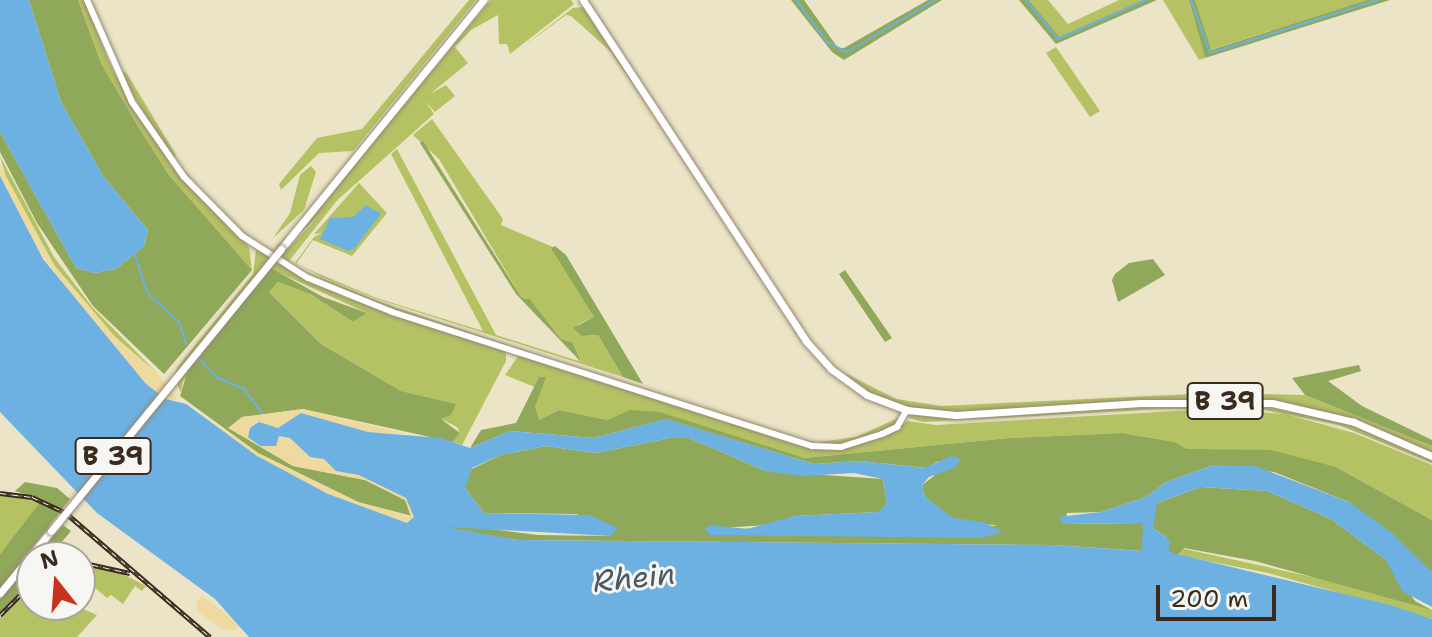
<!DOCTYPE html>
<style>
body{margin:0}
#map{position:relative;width:1432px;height:637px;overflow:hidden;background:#ece4c6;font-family:"Shantell Sans",sans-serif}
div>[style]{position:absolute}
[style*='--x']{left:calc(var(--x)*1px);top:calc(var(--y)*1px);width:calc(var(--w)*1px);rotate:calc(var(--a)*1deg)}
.green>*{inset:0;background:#b5c264}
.forest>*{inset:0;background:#90a85a}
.sand>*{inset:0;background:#eeda9e}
.water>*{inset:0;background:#6db0e2}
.stream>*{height:2px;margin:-1px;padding:0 1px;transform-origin:1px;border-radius:1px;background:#6db0e2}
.roads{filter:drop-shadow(0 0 2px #948772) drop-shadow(0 0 2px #948772)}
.secondary>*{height:6px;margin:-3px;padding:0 3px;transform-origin:3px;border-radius:3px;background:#fff}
.primary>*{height:7px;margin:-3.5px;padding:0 3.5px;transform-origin:3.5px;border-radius:3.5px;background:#fff}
.rail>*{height:5px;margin-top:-2.5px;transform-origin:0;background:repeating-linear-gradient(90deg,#f6f6f2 0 6px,#3b2a1e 0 12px);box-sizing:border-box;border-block:2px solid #3b2a1e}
.bridges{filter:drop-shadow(0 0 2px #948772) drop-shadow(0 0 2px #948772)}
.primary-bridge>*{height:7px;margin:-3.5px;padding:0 3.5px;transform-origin:3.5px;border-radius:3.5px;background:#fff}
span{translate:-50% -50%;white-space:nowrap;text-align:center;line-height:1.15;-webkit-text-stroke:6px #f6f6f2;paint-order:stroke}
.shield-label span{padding:2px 6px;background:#f6f6f2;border:2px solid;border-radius:6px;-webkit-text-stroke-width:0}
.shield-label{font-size:26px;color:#3b2a1e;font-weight:700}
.water-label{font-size:30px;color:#4c5963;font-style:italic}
.north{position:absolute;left:16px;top:541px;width:80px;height:80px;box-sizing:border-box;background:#f6f6f2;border:2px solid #aba49d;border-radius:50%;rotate:343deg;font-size:22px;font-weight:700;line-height:32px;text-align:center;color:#3b2a1e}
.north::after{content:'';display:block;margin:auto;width:28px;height:36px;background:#c8321e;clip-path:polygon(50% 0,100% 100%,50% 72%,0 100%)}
.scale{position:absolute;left:1156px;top:585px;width:120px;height:36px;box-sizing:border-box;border:4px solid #3b2a1e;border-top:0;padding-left:10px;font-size:24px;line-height:28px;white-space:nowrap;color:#3b2a1e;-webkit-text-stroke:6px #f6f6f2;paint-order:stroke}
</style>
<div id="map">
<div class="green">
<div style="clip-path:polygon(78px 0,85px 0,110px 65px,139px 118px,187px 185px,249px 247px,252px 270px,169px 175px,139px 128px,101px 63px)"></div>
<div style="clip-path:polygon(469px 0,476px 0,353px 151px,319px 153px,281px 190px,279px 184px,317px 138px,362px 129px)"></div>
<div style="clip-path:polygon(491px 0,571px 0,574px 4px,510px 54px,507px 44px,499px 44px,498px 15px,471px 30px,455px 47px,468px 63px,430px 94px,446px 85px,455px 96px,435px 112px,425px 101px,434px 114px,287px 245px)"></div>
<div style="clip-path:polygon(1029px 0,1048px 0,1068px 24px,1119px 0,1143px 0,1059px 38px)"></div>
<div style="clip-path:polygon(1163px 0,1189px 0,1205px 58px,1199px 60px)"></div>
<div style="clip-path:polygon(1195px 0,1367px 0,1210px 50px)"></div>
<div style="clip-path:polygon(584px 7px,671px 140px,610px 51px,571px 16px,566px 15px,521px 48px,573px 8px)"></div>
<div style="clip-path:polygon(1056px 47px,1100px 111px,1090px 117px,1046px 53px)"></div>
<div style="clip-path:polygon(126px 72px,176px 155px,173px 159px,120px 74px)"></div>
<div style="clip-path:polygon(432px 119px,503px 219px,501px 225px,553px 247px,594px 317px,577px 325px,585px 336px,598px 335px,623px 377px,374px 298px,322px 277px,295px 263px,314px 237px,322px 233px,314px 234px,359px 183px,387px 213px,352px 256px,313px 240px,296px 264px,373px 297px,483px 331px,391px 154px,397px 149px,496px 335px,582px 362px,572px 342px,561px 339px,530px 299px,522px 298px,439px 159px,413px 135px)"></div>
<div style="clip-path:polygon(324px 155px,311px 166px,316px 172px,304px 210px,273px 238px,290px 213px,300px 175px)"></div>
<div style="clip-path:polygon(0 156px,54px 257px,93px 308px,157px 373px,115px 337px,54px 265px,7px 181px)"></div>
<div style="clip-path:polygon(339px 198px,289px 261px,280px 257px,321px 214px)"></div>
<div style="clip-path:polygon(256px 250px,346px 298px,506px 351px,506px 361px,462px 445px,453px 442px,460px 433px,457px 427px,441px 419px,455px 404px,401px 391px,321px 344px,269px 292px,278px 282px,312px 295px,353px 322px,367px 313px,271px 269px,183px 381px,181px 392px,173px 377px,179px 365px,253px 274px)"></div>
<div style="clip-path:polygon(296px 267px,380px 302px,636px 388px,374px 303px)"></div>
<div style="clip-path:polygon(519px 355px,828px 450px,891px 433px,908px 421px,936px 425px,1211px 409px,1285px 414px,1354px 433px,1432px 465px,1432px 520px,1336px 467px,1187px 449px,1175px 442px,1122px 433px,1009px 438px,804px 458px,627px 415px,608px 420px,559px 410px,539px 420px,534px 415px,539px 377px,535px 387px,505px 375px)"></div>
<div style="clip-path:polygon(843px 372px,896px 399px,941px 406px,1214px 393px,1305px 395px,1432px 446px,1432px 463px,1339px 425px,1259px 409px,1160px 409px,923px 422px,909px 418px,911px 408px,873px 395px)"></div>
<div style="clip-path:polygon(638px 386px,820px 442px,856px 437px,898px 418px,892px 427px,833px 446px)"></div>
<div style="clip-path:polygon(0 495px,42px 502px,0 554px)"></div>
<div style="clip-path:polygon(1180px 548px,1363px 588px,1432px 610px,1432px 619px,1268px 573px,1177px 555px)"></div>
<div style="clip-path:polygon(80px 565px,111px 568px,146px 586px,142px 591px,135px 586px,123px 604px,111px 595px,107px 598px,80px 575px)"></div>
<div style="clip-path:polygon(32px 586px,33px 610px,80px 601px,81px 608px,97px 615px,77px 637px,0 637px,0 618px)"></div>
</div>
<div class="forest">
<div style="clip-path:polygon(29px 0,78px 0,101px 63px,139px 128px,169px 175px,252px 270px,164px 374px,93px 306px,37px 223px,0 152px,0 132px,76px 268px,95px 273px,116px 269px,144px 246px,148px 230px,103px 176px,61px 102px)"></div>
<div style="clip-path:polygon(791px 0,804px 0,838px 48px,844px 48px,928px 0,942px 0,844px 60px,832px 52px)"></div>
<div style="clip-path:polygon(1019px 0,1029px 0,1059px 37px,1143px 0,1157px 0,1056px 44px)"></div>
<div style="clip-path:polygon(1189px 0,1195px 0,1211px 50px,1367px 0,1390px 0,1205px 58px)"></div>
<div style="clip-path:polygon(423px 141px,522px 298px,530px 299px,561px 339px,572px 342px,582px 363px,516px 294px,420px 143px)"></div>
<div style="clip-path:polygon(555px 246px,566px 255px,643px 384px,623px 377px,598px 335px,582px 336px,573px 328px,594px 317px,551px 248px)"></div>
<div style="clip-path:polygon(1153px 259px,1165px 275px,1118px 302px,1112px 280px,1115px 274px,1129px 263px)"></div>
<div style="clip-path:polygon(271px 268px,323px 297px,367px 313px,353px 322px,312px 295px,278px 282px,269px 292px,321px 344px,401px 391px,456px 404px,451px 415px,441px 419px,460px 433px,453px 442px,303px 409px,242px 417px,229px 428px,293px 466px,365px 480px,405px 500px,412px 516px,358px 502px,258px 453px,180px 396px,188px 370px)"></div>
<div style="clip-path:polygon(845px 270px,892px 338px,885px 342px,839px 274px)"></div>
<div style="clip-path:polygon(1359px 365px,1361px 371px,1328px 381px,1362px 406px,1432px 440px,1432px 446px,1305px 395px,1292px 378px)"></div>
<div style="clip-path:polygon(539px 377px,546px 377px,535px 407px,539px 420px,559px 410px,608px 420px,630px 410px,660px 412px,804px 458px,1009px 438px,1122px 433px,1175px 442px,1187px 449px,1271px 450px,1336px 467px,1432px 520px,1432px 572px,1349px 502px,1274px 472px,1213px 465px,1166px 482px,1146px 497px,1101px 512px,1067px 513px,1065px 524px,1143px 523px,1143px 551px,1054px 545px,518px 540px,449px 530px,447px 526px,458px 525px,538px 535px,610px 536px,577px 514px,484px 513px,465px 488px,466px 472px,500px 455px,546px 446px,596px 453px,670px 438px,689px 438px,766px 471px,883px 479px,887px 503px,880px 512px,795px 516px,768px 525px,706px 529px,998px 526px,952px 518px,925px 497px,922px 485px,934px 476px,939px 461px,926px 468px,860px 461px,814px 464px,666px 419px,594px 438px,510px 431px,470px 448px,481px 430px,516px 423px)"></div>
<div style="clip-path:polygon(25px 482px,57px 488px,70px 499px,0 589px,0 554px,42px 500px,15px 491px)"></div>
<div style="clip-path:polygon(1201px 487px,1267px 491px,1331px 519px,1386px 560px,1415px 601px,1432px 610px,1255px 561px,1184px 548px,1177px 555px,1168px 552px,1166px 537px,1153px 528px,1152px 512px,1157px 503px)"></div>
<div style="clip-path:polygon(63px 525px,71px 531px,56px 549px,65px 557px,36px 557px)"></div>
<div style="clip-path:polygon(32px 562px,32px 582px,0 613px,0 599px)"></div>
</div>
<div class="sand">
<div style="clip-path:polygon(0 165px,54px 265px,115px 337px,157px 373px,178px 400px,166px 399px,146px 384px,72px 297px,33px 242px,0 176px)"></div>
<div style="clip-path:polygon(186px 404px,258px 453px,358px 502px,411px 517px,405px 500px,365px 480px,293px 466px,228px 428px,242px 417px,303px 409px,407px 434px,368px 432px,301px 413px,278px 428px,256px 422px,248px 436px,262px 446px,276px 446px,279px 436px,290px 438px,310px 457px,324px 459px,336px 471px,359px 474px,406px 498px,413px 506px,414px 520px,407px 523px,251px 472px,253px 453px)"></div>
<div style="clip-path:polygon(202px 596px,211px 602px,241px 626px,234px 631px,222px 629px,198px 612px,196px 603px)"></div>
</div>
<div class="water">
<div style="clip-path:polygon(0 0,29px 0,61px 102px,103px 176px,148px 230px,144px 246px,116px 269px,95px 273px,76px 268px,0 132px)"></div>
<div style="clip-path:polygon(0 176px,43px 259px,146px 384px,166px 399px,186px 404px,257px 456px,328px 494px,407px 523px,414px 517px,406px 498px,359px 475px,336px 471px,324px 459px,310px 457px,290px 438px,279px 436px,276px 446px,260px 446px,248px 437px,250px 428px,259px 422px,278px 428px,301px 413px,368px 432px,441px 438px,470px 448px,510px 431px,594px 438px,666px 419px,814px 464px,860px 461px,925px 468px,951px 456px,961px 459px,954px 468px,929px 477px,922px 485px,925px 497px,953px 518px,984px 522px,1003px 532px,981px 538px,710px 535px,705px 529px,710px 525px,747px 529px,795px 516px,879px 512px,887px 503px,883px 479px,854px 473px,802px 476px,766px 471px,689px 438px,670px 438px,596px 453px,546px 446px,500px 455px,472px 468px,465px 488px,484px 513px,589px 515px,618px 528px,610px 536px,447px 527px,518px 540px,1054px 545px,1142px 551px,1143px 523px,1064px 524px,1058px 517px,1101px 512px,1146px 497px,1166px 482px,1213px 465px,1255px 466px,1349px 502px,1392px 533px,1432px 572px,1432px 607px,1402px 591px,1386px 560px,1331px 519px,1267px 491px,1201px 487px,1157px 503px,1153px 528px,1170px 540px,1169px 552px,1390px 605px,1432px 619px,1432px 637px,249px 637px,215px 599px,97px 513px,0 412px)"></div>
<div style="clip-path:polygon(366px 205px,381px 214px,354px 249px,348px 251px,320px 239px,330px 218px,353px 217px)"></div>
</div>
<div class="stream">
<div style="--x:796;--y:0;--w:52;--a:53.6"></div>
<div style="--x:827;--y:42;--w:22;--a:27"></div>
<div style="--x:847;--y:52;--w:102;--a:-30.6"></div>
<div style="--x:1026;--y:0;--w:50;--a:50.6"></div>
<div style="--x:1058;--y:39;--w:96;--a:-23.9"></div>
<div style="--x:1191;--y:0;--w:56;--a:70.3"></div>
<div style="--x:1210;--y:53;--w:176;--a:-17.5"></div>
<div style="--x:135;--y:255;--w:40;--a:72"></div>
<div style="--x:147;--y:293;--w:43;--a:42.2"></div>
<div style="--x:179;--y:322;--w:23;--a:72"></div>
<div style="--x:198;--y:357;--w:27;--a:48"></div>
<div style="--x:216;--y:377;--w:30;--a:23"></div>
<div style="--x:244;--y:389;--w:30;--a:53"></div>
</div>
<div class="roads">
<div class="secondary">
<div style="--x:87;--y:0;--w:111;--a:66.2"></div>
<div style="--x:132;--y:102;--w:91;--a:55.3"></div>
<div style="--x:184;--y:177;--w:83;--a:45.5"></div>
<div style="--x:242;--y:236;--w:78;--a:32.5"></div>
<div style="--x:308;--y:278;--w:91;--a:22"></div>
<div style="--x:392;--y:312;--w:441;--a:17.7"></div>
<div style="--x:812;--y:446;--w:29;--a:2"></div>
<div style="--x:841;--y:447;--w:43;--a:-17.6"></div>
<div style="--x:882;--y:434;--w:17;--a:-25"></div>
<div style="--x:897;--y:427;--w:20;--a:-60"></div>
</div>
<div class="primary">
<div style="--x:583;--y:0;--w:407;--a:56.8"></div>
<div style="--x:806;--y:341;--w:38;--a:48"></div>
<div style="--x:831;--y:369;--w:44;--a:35.8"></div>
<div style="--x:867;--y:395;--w:43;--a:20.6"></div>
<div style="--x:907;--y:410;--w:49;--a:5.8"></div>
<div style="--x:956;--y:415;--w:185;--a:-3.7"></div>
<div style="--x:1141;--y:403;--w:131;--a:0"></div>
<div style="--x:1272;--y:403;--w:84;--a:13"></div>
<div style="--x:1354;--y:422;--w:85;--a:23.6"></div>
<div style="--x:281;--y:249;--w:321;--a:-50.9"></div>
<div style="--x:0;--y:593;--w:80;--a:-50.6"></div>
</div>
</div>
<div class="rail">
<div style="--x:0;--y:493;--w:32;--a:7"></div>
<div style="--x:32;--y:497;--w:38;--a:25"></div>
<div style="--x:66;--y:513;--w:190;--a:40.7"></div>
<div style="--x:80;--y:562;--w:51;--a:12.4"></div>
<div style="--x:0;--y:615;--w:45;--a:-45"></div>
</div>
<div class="bridges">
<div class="primary-bridge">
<div style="--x:51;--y:531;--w:364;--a:-50.8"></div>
</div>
</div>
<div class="shield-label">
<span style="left:1225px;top:401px">B 39</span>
<span style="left:113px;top:456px">B 39</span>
</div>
<div class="water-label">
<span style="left:634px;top:578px;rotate:-6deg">Rhein</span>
</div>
<div class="north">N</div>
<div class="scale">200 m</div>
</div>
